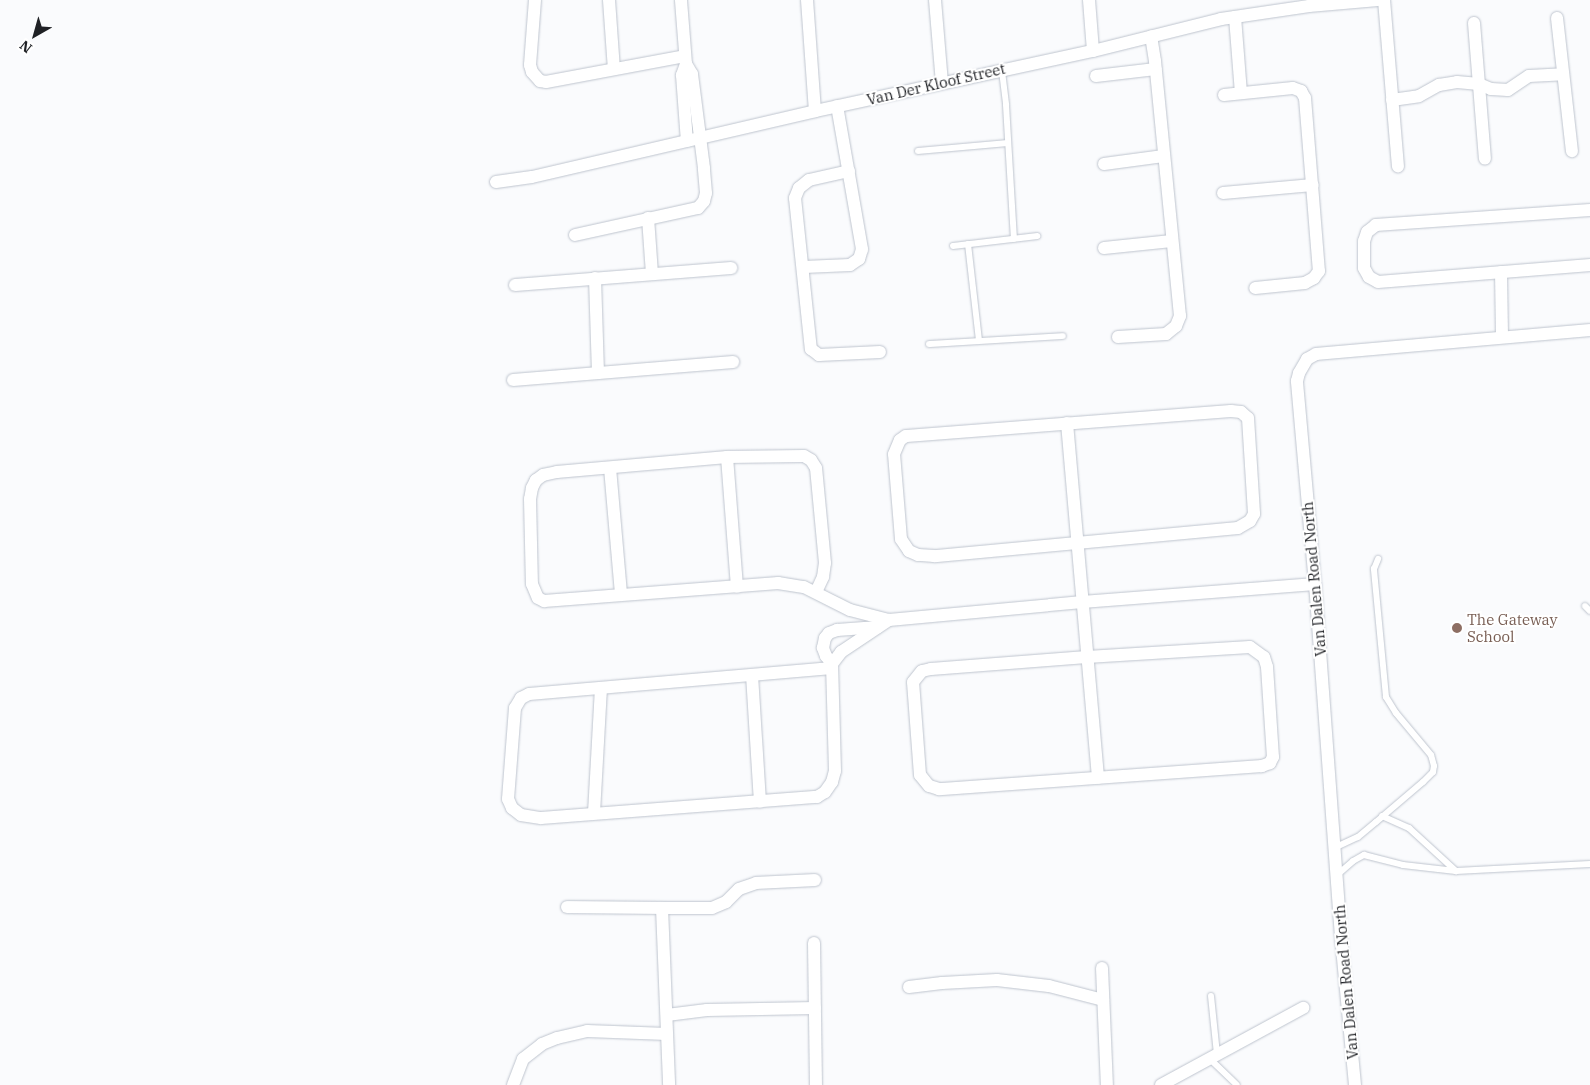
<!DOCTYPE html>
<style>
body{margin:0}
#map{position:relative;width:1590px;height:1085px;overflow:hidden;background:#fafbfd;font-family:"IBM Plex Serif",serif}
div>[style]{position:absolute}
[style*='--x']{left:calc(var(--x)*1px);top:calc(var(--y)*1px);width:calc(var(--w)*1px);rotate:calc(var(--a)*1deg)}
.roads{filter:drop-shadow(0 0 1px #bec4ce) drop-shadow(0 0 1px #bec4ce)}
.service>*{height:6px;margin:-3px;padding:0 3px;transform-origin:3px;border-radius:3px;background:#fff}
.minor>*{height:12px;margin:-6px;padding:0 6px;transform-origin:6px;border-radius:6px;background:#fff}
.dots>*{width:14px;height:14px;translate:-50% -50%;box-sizing:border-box;border:2px solid #fff;border-radius:50%}
span{translate:-50% -50%;white-space:nowrap;text-align:center;line-height:1.15;-webkit-text-stroke:4px #fff;paint-order:stroke}
.street-label{font-size:15px;color:#1f2125}
.education-label{font-size:15px;color:#785e54}
.left{translate:0 -50%;text-align:left}
.north{position:absolute;left:10px;top:10px;width:50px;height:50px;-webkit-text-stroke:4px #fff;paint-order:stroke;rotate:218deg;font-size:14px;font-weight:700;line-height:20px;text-align:center;color:#1f2125}
.north::after{content:'';display:block;margin:auto;width:18px;height:22px;background:#1f2125;clip-path:polygon(50% 0,100% 100%,50% 72%,0 100%)}
</style>
<div id="map">
<div class="roads">
<div class="service">
<div style="--x:1002;--y:71;--w:34;--a:83"></div>
<div style="--x:1006;--y:105;--w:134;--a:86.6"></div>
<div style="--x:918;--y:151;--w:90;--a:-5.1"></div>
<div style="--x:968;--y:244;--w:97;--a:83.5"></div>
<div style="--x:953;--y:246;--w:85;--a:-6.8"></div>
<div style="--x:929;--y:344;--w:134;--a:-3.4"></div>
<div style="--x:1585;--y:606;--w:7;--a:45"></div>
<div style="--x:1382;--y:816;--w:30;--a:24"></div>
<div style="--x:1409;--y:828;--w:64;--a:42.5"></div>
<div style="--x:1334;--y:848;--w:26;--a:-25"></div>
<div style="--x:1358;--y:837;--w:23;--a:-40"></div>
<div style="--x:1376;--y:822;--w:62;--a:-40.4"></div>
<div style="--x:1423;--y:782;--w:14;--a:-45"></div>
<div style="--x:1433;--y:772;--w:6;--a:-81"></div>
<div style="--x:1434;--y:766;--w:11;--a:-105"></div>
<div style="--x:1431;--y:755;--w:55;--a:-129.8"></div>
<div style="--x:1396;--y:713;--w:19;--a:-122"></div>
<div style="--x:1386;--y:697;--w:129;--a:-95.4"></div>
<div style="--x:1374;--y:569;--w:11;--a:-68"></div>
<div style="--x:1337;--y:875;--w:21;--a:-41"></div>
<div style="--x:1353;--y:861;--w:13;--a:-29"></div>
<div style="--x:1364;--y:855;--w:40;--a:14.4"></div>
<div style="--x:1403;--y:865;--w:53;--a:6.5"></div>
<div style="--x:1456;--y:871;--w:134;--a:-3"></div>
<div style="--x:1211;--y:996;--w:58;--a:84.1"></div>
<div style="--x:1210;--y:1059;--w:37;--a:44"></div>
</div>
<div class="minor">
<div style="--x:535;--y:0;--w:65;--a:94.4"></div>
<div style="--x:530;--y:65;--w:7;--a:74"></div>
<div style="--x:532;--y:72;--w:12;--a:48"></div>
<div style="--x:540;--y:81;--w:6;--a:9"></div>
<div style="--x:546;--y:82;--w:141;--a:-10.6"></div>
<div style="--x:609;--y:0;--w:69;--a:85.9"></div>
<div style="--x:807;--y:0;--w:111;--a:85.9"></div>
<div style="--x:935;--y:0;--w:83;--a:85.2"></div>
<div style="--x:1089;--y:0;--w:51;--a:85.5"></div>
<div style="--x:1384;--y:0;--w:167;--a:85.2"></div>
<div style="--x:1235;--y:17;--w:76;--a:85.5"></div>
<div style="--x:1557;--y:18;--w:134;--a:83.6"></div>
<div style="--x:1474;--y:23;--w:136;--a:85.4"></div>
<div style="--x:686;--y:64;--w:12;--a:110"></div>
<div style="--x:682;--y:75;--w:66;--a:85.7"></div>
<div style="--x:1096;--y:76;--w:60;--a:-6.7"></div>
<div style="--x:1224;--y:95;--w:69;--a:-5.8"></div>
<div style="--x:1293;--y:88;--w:9;--a:21"></div>
<div style="--x:1301;--y:91;--w:8;--a:60"></div>
<div style="--x:1305;--y:98;--w:174;--a:85.4"></div>
<div style="--x:1319;--y:271;--w:9;--a:126"></div>
<div style="--x:1314;--y:278;--w:10;--a:151"></div>
<div style="--x:1305;--y:283;--w:50;--a:174.3"></div>
<div style="--x:1392;--y:100;--w:27;--a:-8"></div>
<div style="--x:1419;--y:96;--w:23;--a:-29"></div>
<div style="--x:1439;--y:85;--w:18;--a:-9"></div>
<div style="--x:1457;--y:82;--w:22;--a:5"></div>
<div style="--x:1479;--y:84;--w:13;--a:23"></div>
<div style="--x:1491;--y:89;--w:17;--a:3"></div>
<div style="--x:1508;--y:90;--w:25;--a:-34"></div>
<div style="--x:1529;--y:76;--w:34;--a:-3"></div>
<div style="--x:1104;--y:164;--w:60;--a:-7.7"></div>
<div style="--x:849;--y:171;--w:41;--a:167.3"></div>
<div style="--x:809;--y:180;--w:13;--a:141"></div>
<div style="--x:799;--y:188;--w:11;--a:112"></div>
<div style="--x:795;--y:198;--w:152;--a:84"></div>
<div style="--x:811;--y:349;--w:10;--a:37"></div>
<div style="--x:819;--y:355;--w:61;--a:-2.8"></div>
<div style="--x:496;--y:182;--w:36;--a:-8"></div>
<div style="--x:532;--y:177;--w:291;--a:-13.1"></div>
<div style="--x:815;--y:111;--w:284;--a:-12.2"></div>
<div style="--x:1093;--y:51;--w:132;--a:-14"></div>
<div style="--x:1221;--y:19;--w:89;--a:-8.4"></div>
<div style="--x:1309;--y:6;--w:69;--a:-5"></div>
<div style="--x:1223;--y:193;--w:90;--a:-5.1"></div>
<div style="--x:1590;--y:210;--w:215;--a:176"></div>
<div style="--x:1376;--y:225;--w:11;--a:142"></div>
<div style="--x:1367;--y:232;--w:9;--a:108"></div>
<div style="--x:1364;--y:241;--w:27;--a:90"></div>
<div style="--x:1364;--y:268;--w:10;--a:61"></div>
<div style="--x:1369;--y:277;--w:10;--a:29"></div>
<div style="--x:1378;--y:282;--w:213;--a:-4.6"></div>
<div style="--x:648;--y:218;--w:56;--a:85.9"></div>
<div style="--x:575;--y:235;--w:126;--a:-12.4"></div>
<div style="--x:698;--y:208;--w:9;--a:-49"></div>
<div style="--x:704;--y:201;--w:8;--a:-76"></div>
<div style="--x:706;--y:193;--w:25;--a:-95"></div>
<div style="--x:704;--y:168;--w:95;--a:-97.3"></div>
<div style="--x:692;--y:74;--w:12;--a:-121"></div>
<div style="--x:686;--y:64;--w:64;--a:-94.5"></div>
<div style="--x:1104;--y:248;--w:68;--a:-5.9"></div>
<div style="--x:804;--y:267;--w:46;--a:-2.5"></div>
<div style="--x:850;--y:265;--w:11;--a:-34"></div>
<div style="--x:859;--y:259;--w:10;--a:-73"></div>
<div style="--x:862;--y:249;--w:145;--a:-99.9"></div>
<div style="--x:1501;--y:272;--w:65;--a:89.1"></div>
<div style="--x:595;--y:278;--w:95;--a:88.2"></div>
<div style="--x:515;--y:285;--w:217;--a:-4.5"></div>
<div style="--x:1118;--y:337;--w:48;--a:-3.6"></div>
<div style="--x:1166;--y:334;--w:13;--a:-39"></div>
<div style="--x:1176;--y:326;--w:11;--a:-68"></div>
<div style="--x:1180;--y:316;--w:256;--a:-95.6"></div>
<div style="--x:1155;--y:61;--w:25;--a:-99"></div>
<div style="--x:513;--y:380;--w:221;--a:-4.7"></div>
<div style="--x:1231;--y:411;--w:10;--a:6"></div>
<div style="--x:1241;--y:412;--w:9;--a:41"></div>
<div style="--x:1248;--y:418;--w:96;--a:86.4"></div>
<div style="--x:1254;--y:514;--w:8;--a:120"></div>
<div style="--x:1250;--y:521;--w:14;--a:150"></div>
<div style="--x:1238;--y:528;--w:305;--a:174.7"></div>
<div style="--x:934;--y:556;--w:16;--a:-176"></div>
<div style="--x:918;--y:555;--w:10;--a:-156"></div>
<div style="--x:909;--y:551;--w:14;--a:-124"></div>
<div style="--x:901;--y:539;--w:85;--a:-94.7"></div>
<div style="--x:894;--y:454;--w:15;--a:-67"></div>
<div style="--x:900;--y:440;--w:7;--a:-34"></div>
<div style="--x:906;--y:436;--w:326;--a:-4.4"></div>
<div style="--x:1067;--y:423;--w:356;--a:85"></div>
<div style="--x:727;--y:457;--w:130;--a:85.6"></div>
<div style="--x:610;--y:468;--w:127;--a:85"></div>
<div style="--x:816;--y:592;--w:17;--a:-65"></div>
<div style="--x:823;--y:577;--w:14;--a:-82"></div>
<div style="--x:825;--y:563;--w:95;--a:-95.4"></div>
<div style="--x:816;--y:468;--w:9;--a:-122"></div>
<div style="--x:811;--y:460;--w:8;--a:-150"></div>
<div style="--x:804;--y:456;--w:77;--a:179.3"></div>
<div style="--x:727;--y:457;--w:171;--a:175"></div>
<div style="--x:557;--y:472;--w:14;--a:168"></div>
<div style="--x:543;--y:475;--w:9;--a:144"></div>
<div style="--x:536;--y:480;--w:9;--a:117"></div>
<div style="--x:532;--y:488;--w:11;--a:100"></div>
<div style="--x:530;--y:499;--w:85;--a:88.7"></div>
<div style="--x:532;--y:584;--w:15;--a:67"></div>
<div style="--x:538;--y:598;--w:7;--a:27"></div>
<div style="--x:544;--y:601;--w:235;--a:-4.4"></div>
<div style="--x:778;--y:583;--w:26;--a:9"></div>
<div style="--x:804;--y:587;--w:51;--a:26.6"></div>
<div style="--x:850;--y:610;--w:40;--a:14.4"></div>
<div style="--x:889;--y:620;--w:194;--a:-5.3"></div>
<div style="--x:1082;--y:602;--w:234;--a:-4.4"></div>
<div style="--x:1250;--y:647;--w:17;--a:36"></div>
<div style="--x:1264;--y:657;--w:10;--a:73"></div>
<div style="--x:1267;--y:667;--w:90;--a:86.2"></div>
<div style="--x:1273;--y:757;--w:7;--a:117"></div>
<div style="--x:1270;--y:763;--w:9;--a:159"></div>
<div style="--x:1262;--y:766;--w:324;--a:175.9"></div>
<div style="--x:939;--y:789;--w:10;--a:-163"></div>
<div style="--x:929;--y:786;--w:14;--a:-129"></div>
<div style="--x:920;--y:775;--w:93;--a:-94.3"></div>
<div style="--x:913;--y:682;--w:14;--a:-51"></div>
<div style="--x:922;--y:671;--w:9;--a:-13"></div>
<div style="--x:931;--y:669;--w:156;--a:-4.4"></div>
<div style="--x:1087;--y:657;--w:163;--a:-3.5"></div>
<div style="--x:832;--y:664;--w:10;--a:-127"></div>
<div style="--x:826;--y:656;--w:9;--a:-111"></div>
<div style="--x:823;--y:648;--w:10;--a:-79"></div>
<div style="--x:825;--y:638;--w:6;--a:-51"></div>
<div style="--x:829;--y:633;--w:9;--a:-21"></div>
<div style="--x:837;--y:630;--w:41;--a:-4.2"></div>
<div style="--x:832;--y:668;--w:304;--a:175.1"></div>
<div style="--x:529;--y:694;--w:9;--a:153"></div>
<div style="--x:521;--y:698;--w:12;--a:121"></div>
<div style="--x:515;--y:708;--w:91;--a:94.4"></div>
<div style="--x:508;--y:799;--w:10;--a:66"></div>
<div style="--x:512;--y:808;--w:11;--a:38"></div>
<div style="--x:521;--y:815;--w:20;--a:9"></div>
<div style="--x:541;--y:818;--w:277;--a:-4.4"></div>
<div style="--x:817;--y:797;--w:9;--a:-32"></div>
<div style="--x:825;--y:792;--w:12;--a:-55"></div>
<div style="--x:832;--y:782;--w:11;--a:-75"></div>
<div style="--x:835;--y:771;--w:107;--a:-91.6"></div>
<div style="--x:832;--y:664;--w:15;--a:-53"></div>
<div style="--x:841;--y:652;--w:58;--a:-33.7"></div>
<div style="--x:752;--y:675;--w:127;--a:86.4"></div>
<div style="--x:594;--y:813;--w:125;--a:-86.8"></div>
<div style="--x:567;--y:907;--w:95;--a:0.6"></div>
<div style="--x:662;--y:908;--w:177;--a:87.7"></div>
<div style="--x:662;--y:908;--w:50;--a:0"></div>
<div style="--x:712;--y:908;--w:15;--a:-23"></div>
<div style="--x:726;--y:902;--w:18;--a:-45"></div>
<div style="--x:739;--y:889;--w:18;--a:-19"></div>
<div style="--x:756;--y:883;--w:59;--a:-2.9"></div>
<div style="--x:814;--y:943;--w:142;--a:89.2"></div>
<div style="--x:1102;--y:968;--w:117;--a:87.6"></div>
<div style="--x:909;--y:987;--w:33;--a:-7"></div>
<div style="--x:942;--y:983;--w:55;--a:-3.1"></div>
<div style="--x:997;--y:980;--w:52;--a:6.6"></div>
<div style="--x:1049;--y:986;--w:56;--a:14.5"></div>
<div style="--x:667;--y:1015;--w:40;--a:-7.1"></div>
<div style="--x:707;--y:1010;--w:108;--a:-1.1"></div>
<div style="--x:513;--y:1085;--w:28;--a:-69"></div>
<div style="--x:523;--y:1059;--w:24;--a:-38"></div>
<div style="--x:542;--y:1044;--w:16;--a:-22"></div>
<div style="--x:557;--y:1038;--w:31;--a:-13"></div>
<div style="--x:587;--y:1031;--w:80;--a:2.1"></div>
<div style="--x:1161;--y:1085;--w:162;--a:-28.5"></div>
<div style="--x:1355;--y:1085;--w:149;--a:-95.4"></div>
<div style="--x:1341;--y:937;--w:354;--a:-94.2"></div>
<div style="--x:1315;--y:584;--w:204;--a:-95.1"></div>
<div style="--x:1297;--y:381;--w:8;--a:-76"></div>
<div style="--x:1299;--y:373;--w:16;--a:-60"></div>
<div style="--x:1307;--y:359;--w:10;--a:-29"></div>
<div style="--x:1316;--y:354;--w:275;--a:-5"></div>
</div>
</div>
<div class="dots">
<div style="left:1457px;top:628px;background:#8d6e63"></div>
</div>
<div class="street-label">
<span style="left:936px;top:84px;rotate:-13deg">Van Der Kloof Street</span>
<span style="left:1314px;top:579px;rotate:-95deg">Van Dalen Road North</span>
<span style="left:1346px;top:982px;rotate:-95deg">Van Dalen Road North</span>
</div>
<div class="education-label">
<span class="left" style="left:1467px;top:628px">The Gateway<br>School</span>
</div>
<div class="north">N</div>
</div>
